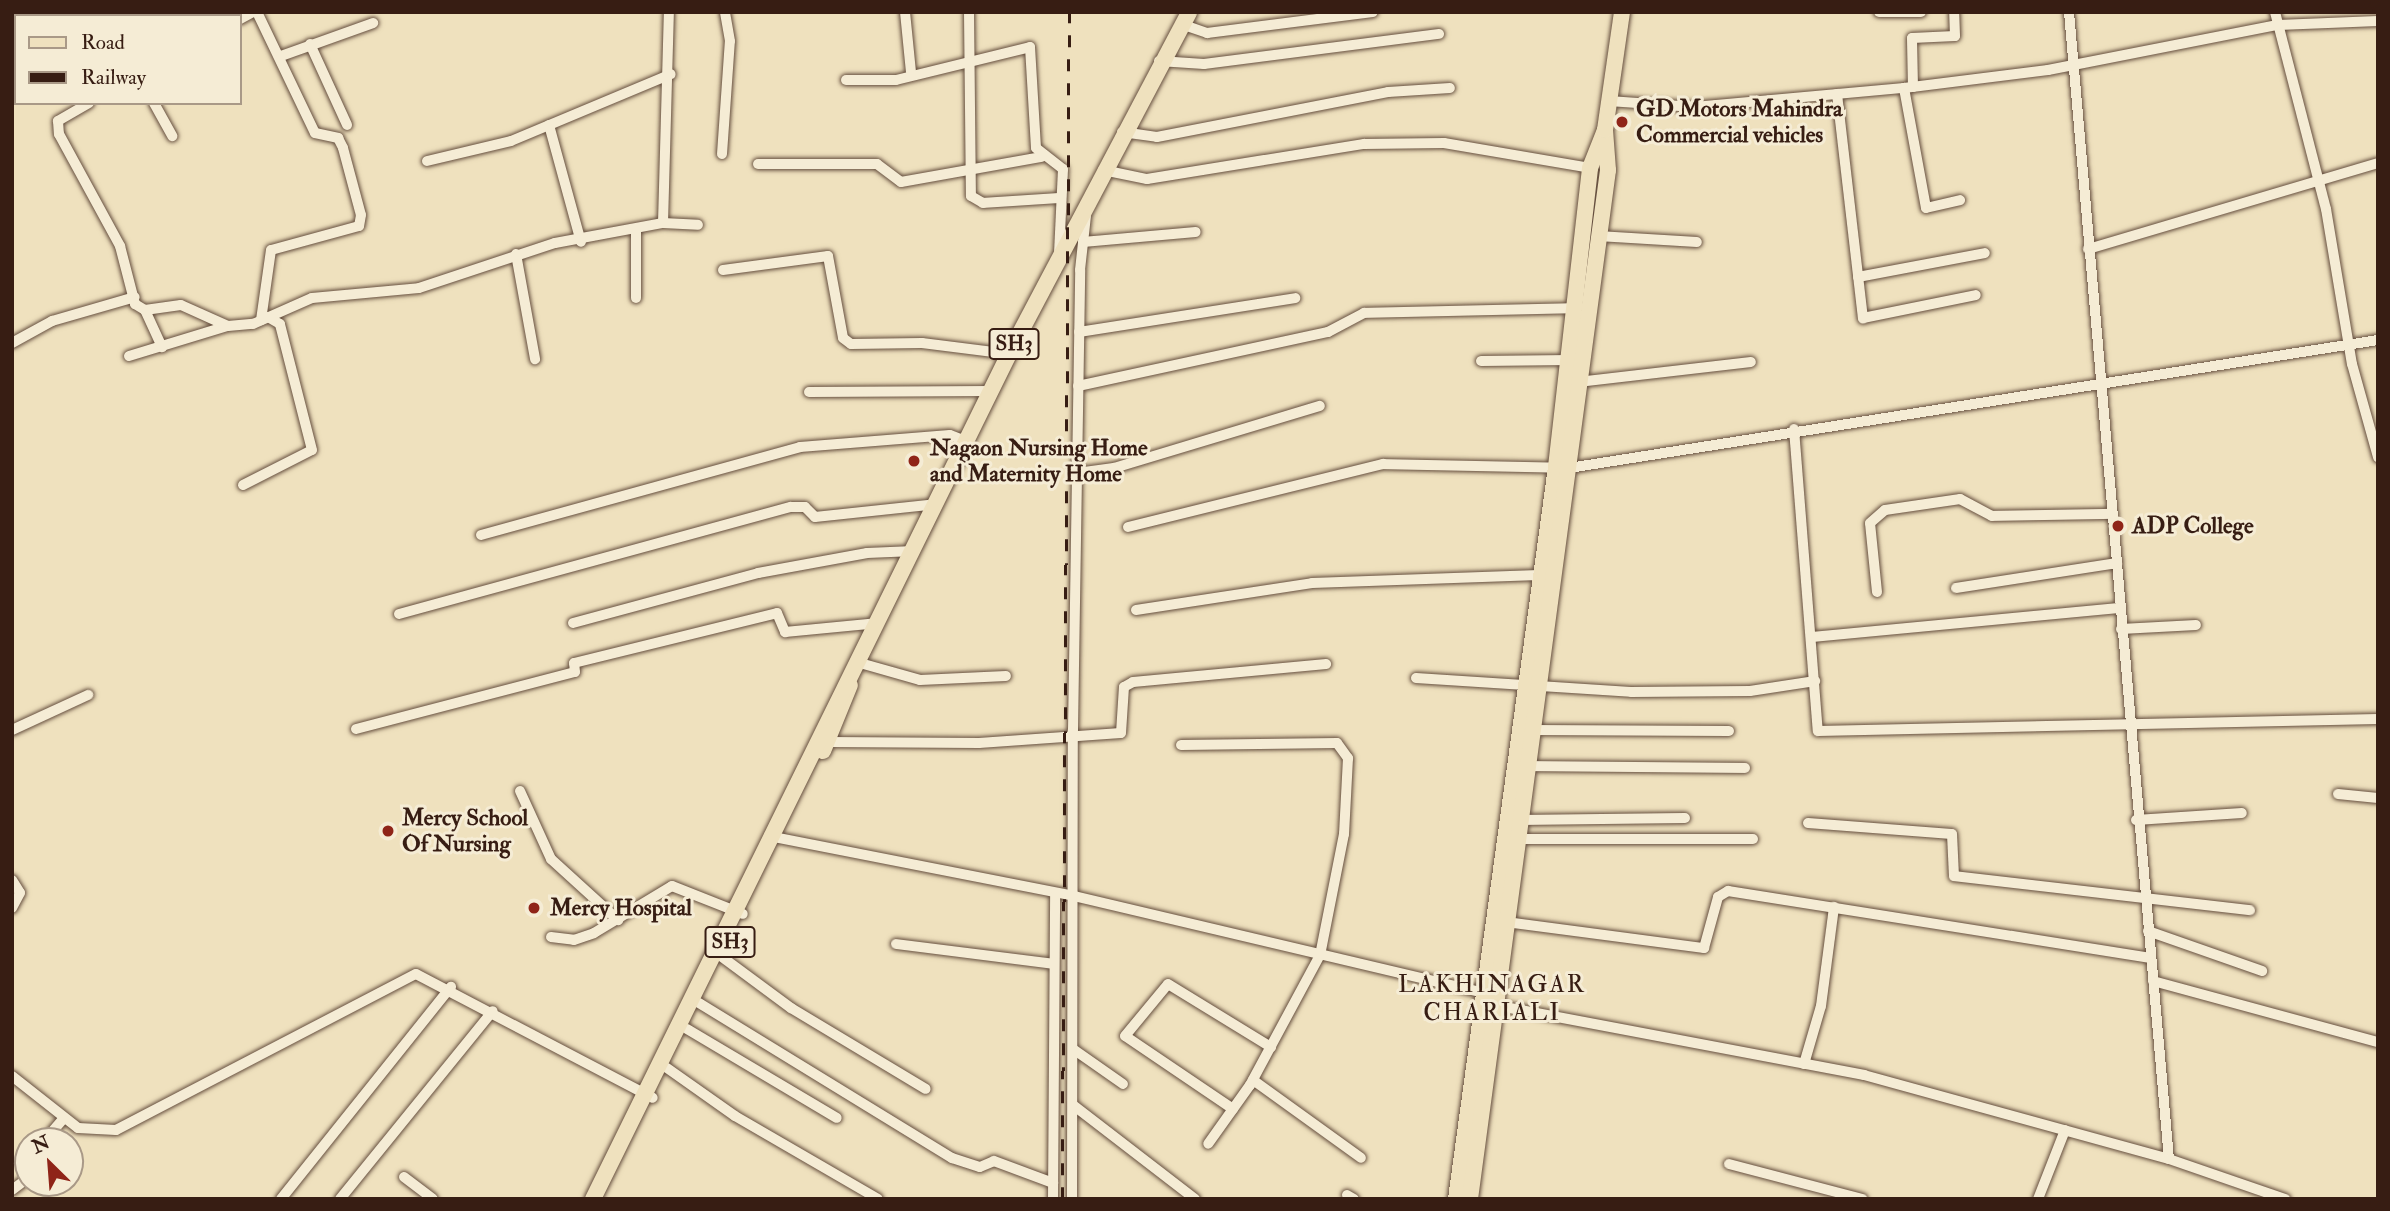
<!DOCTYPE html>
<style>
body{margin:0}
#map{position:relative;width:2390px;height:1211px;overflow:hidden;background:#efe1be;font-family:"IM FELL Double Pica",serif}
div>[style]{position:absolute}
[style*='--x']{left:calc(var(--x)*1px);top:calc(var(--y)*1px);width:calc(var(--w)*1px);rotate:calc(var(--a)*1deg)}
.roads{filter:drop-shadow(0 0 2px #654e3e) drop-shadow(0 0 2px #654e3e)}
.street>*{height:10px;margin:-5px;padding:0 5px;transform-origin:5px;border-radius:5px;background:#f5ecd5}
.primary>*{height:16px;margin:-8px;padding:0 8px;transform-origin:8px;border-radius:8px;background:#efe1be}
.rail>*{height:2.5px;margin-top:-1.25px;transform-origin:0;background:repeating-linear-gradient(90deg,#371d13 0 12px,transparent 0 24px)}
.dots>*{width:19px;height:19px;translate:-50% -50%;box-sizing:border-box;border:4px solid #f5ecd5;border-radius:50%}
span{translate:-50% -50%;white-space:nowrap;text-align:center;line-height:1.15;-webkit-text-stroke:6px #f5ecd5;paint-order:stroke}
.shield-label span{padding:2px 5px;background:#f5ecd5;border:2px solid;border-radius:5px;-webkit-text-stroke-width:0}
.shield-label{font-size:21px;color:#371d13;font-weight:700}
.poi-label{font-size:23px;color:#371d13;font-weight:700}
.left{translate:0 -50%;text-align:left}
.neighbourhood-label{font-size:24px;color:#371d13;letter-spacing:2px}
.frame{position:absolute;inset:0;border:14px solid #371d13;pointer-events:none}
.legend{position:absolute;left:14px;top:14px;width:228px;height:91px;box-sizing:border-box;background:#f5ecd5;border:2px solid #a99987;margin:0;padding:9px 12px;list-style:none;font-size:21px;color:#371d13}
.legend li{display:flex;align-items:center;gap:14px;height:35px}
.legend b{width:35px;border:2px solid #a99987}
.north{position:absolute;left:14px;top:1127px;width:70px;height:70px;box-sizing:border-box;background:#f5ecd5;border:2px solid #a99987;border-radius:50%;rotate:335deg;font-size:19px;font-weight:700;line-height:28px;text-align:center;color:#371d13}
.north::after{content:'';display:block;margin:auto;width:24px;height:32px;background:#8f2418;clip-path:polygon(50% 0,100% 100%,50% 72%,0 100%)}
</style>
<div id="map">
<div class="roads">
<div class="street">
<div style="--x:257;--y:12;--w:134;--a:64.4"></div>
<div style="--x:315;--y:133;--w:24;--a:12"></div>
<div style="--x:338;--y:138;--w:11;--a:63"></div>
<div style="--x:343;--y:148;--w:69;--a:75"></div>
<div style="--x:361;--y:215;--w:11;--a:100"></div>
<div style="--x:359;--y:226;--w:91;--a:164.7"></div>
<div style="--x:271;--y:250;--w:71;--a:98.1"></div>
<div style="--x:905;--y:12;--w:60;--a:84.3"></div>
<div style="--x:969;--y:12;--w:184;--a:89.4"></div>
<div style="--x:971;--y:196;--w:14;--a:30"></div>
<div style="--x:983;--y:203;--w:75;--a:-3.8"></div>
<div style="--x:1879;--y:12;--w:42;--a:0"></div>
<div style="--x:2069;--y:12;--w:1151;--a:85.02"></div>
<div style="--x:2275;--y:12;--w:203;--a:75.5"></div>
<div style="--x:2326;--y:209;--w:157;--a:80.5"></div>
<div style="--x:2352;--y:364;--w:97;--a:74.4"></div>
<div style="--x:114;--y:16;--w:7;--a:-34"></div>
<div style="--x:240;--y:19;--w:15;--a:-28"></div>
<div style="--x:1181;--y:24;--w:28;--a:19"></div>
<div style="--x:1207;--y:33;--w:167;--a:-7.2"></div>
<div style="--x:310;--y:44;--w:89;--a:65.4"></div>
<div style="--x:281;--y:56;--w:98;--a:-19.7"></div>
<div style="--x:1159;--y:61;--w:45;--a:3.8"></div>
<div style="--x:1204;--y:64;--w:237;--a:-7.3"></div>
<div style="--x:12;--y:64;--w:4;--a:-27"></div>
<div style="--x:846;--y:80;--w:50;--a:0"></div>
<div style="--x:896;--y:80;--w:138;--a:-13.8"></div>
<div style="--x:1030;--y:47;--w:101;--a:86.6"></div>
<div style="--x:1036;--y:148;--w:34;--a:38"></div>
<div style="--x:1063;--y:169;--w:85;--a:92.7"></div>
<div style="--x:1913;--y:87;--w:49;--a:-91.2"></div>
<div style="--x:1912;--y:38;--w:43;--a:-2.7"></div>
<div style="--x:1955;--y:36;--w:24;--a:-92"></div>
<div style="--x:1904;--y:88;--w:122;--a:79.6"></div>
<div style="--x:1926;--y:208;--w:35;--a:-13"></div>
<div style="--x:1837;--y:94;--w:226;--a:83.4"></div>
<div style="--x:1863;--y:318;--w:115;--a:-11.5"></div>
<div style="--x:1609;--y:101;--w:85;--a:4"></div>
<div style="--x:1694;--y:107;--w:211;--a:-5.2"></div>
<div style="--x:1904;--y:88;--w:145;--a:-7.1"></div>
<div style="--x:2048;--y:70;--w:234;--a:-11.1"></div>
<div style="--x:2278;--y:25;--w:100;--a:-2.3"></div>
<div style="--x:89;--y:103;--w:36;--a:150"></div>
<div style="--x:58;--y:121;--w:13;--a:86"></div>
<div style="--x:59;--y:134;--w:128;--a:61.4"></div>
<div style="--x:120;--y:246;--w:60;--a:75.5"></div>
<div style="--x:135;--y:304;--w:12;--a:31"></div>
<div style="--x:145;--y:310;--w:36;--a:-8"></div>
<div style="--x:181;--y:305;--w:51;--a:24.1"></div>
<div style="--x:228;--y:326;--w:25;--a:-5"></div>
<div style="--x:253;--y:324;--w:64;--a:-23.8"></div>
<div style="--x:312;--y:298;--w:107;--a:-5.3"></div>
<div style="--x:419;--y:288;--w:143;--a:-18.3"></div>
<div style="--x:555;--y:243;--w:110;--a:-10.5"></div>
<div style="--x:663;--y:223;--w:211;--a:-88.4"></div>
<div style="--x:154;--y:103;--w:38;--a:61"></div>
<div style="--x:549;--y:125;--w:121;--a:74.7"></div>
<div style="--x:1122;--y:132;--w:35;--a:8"></div>
<div style="--x:1157;--y:137;--w:235;--a:-11"></div>
<div style="--x:1388;--y:92;--w:62;--a:-3.7"></div>
<div style="--x:722;--y:154;--w:113;--a:-86"></div>
<div style="--x:730;--y:41;--w:29;--a:-100"></div>
<div style="--x:427;--y:161;--w:86;--a:-13.4"></div>
<div style="--x:511;--y:141;--w:173;--a:-22.7"></div>
<div style="--x:758;--y:164;--w:119;--a:0"></div>
<div style="--x:877;--y:164;--w:30;--a:37"></div>
<div style="--x:901;--y:182;--w:143;--a:-10.1"></div>
<div style="--x:1103;--y:170;--w:45;--a:11.6"></div>
<div style="--x:1147;--y:179;--w:220;--a:-9.2"></div>
<div style="--x:1364;--y:144;--w:80;--a:-0.7"></div>
<div style="--x:1444;--y:143;--w:148;--a:9.7"></div>
<div style="--x:663;--y:223;--w:35;--a:3"></div>
<div style="--x:1598;--y:236;--w:99;--a:3.5"></div>
<div style="--x:1083;--y:242;--w:113;--a:-5.1"></div>
<div style="--x:2088;--y:249;--w:302;--a:-16.5"></div>
<div style="--x:516;--y:254;--w:107;--a:79.7"></div>
<div style="--x:723;--y:270;--w:106;--a:-7.6"></div>
<div style="--x:828;--y:256;--w:83;--a:79.6"></div>
<div style="--x:843;--y:338;--w:10;--a:37"></div>
<div style="--x:851;--y:344;--w:71;--a:-0.8"></div>
<div style="--x:922;--y:343;--w:88;--a:7.2"></div>
<div style="--x:1858;--y:277;--w:129;--a:-10.7"></div>
<div style="--x:636;--y:298;--w:66;--a:-90"></div>
<div style="--x:145;--y:310;--w:41;--a:65.3"></div>
<div style="--x:1079;--y:332;--w:219;--a:-8.9"></div>
<div style="--x:12;--y:343;--w:46;--a:-28.8"></div>
<div style="--x:52;--y:321;--w:86;--a:-16.1"></div>
<div style="--x:129;--y:356;--w:102;--a:-17"></div>
<div style="--x:1481;--y:361;--w:89;--a:-0.6"></div>
<div style="--x:1578;--y:382;--w:174;--a:-6.6"></div>
<div style="--x:1078;--y:386;--w:256;--a:-12.2"></div>
<div style="--x:1328;--y:332;--w:41;--a:-27.8"></div>
<div style="--x:1364;--y:313;--w:213;--a:-1.3"></div>
<div style="--x:809;--y:392;--w:181;--a:-0.3"></div>
<div style="--x:1794;--y:429;--w:303;--a:85.5"></div>
<div style="--x:1818;--y:731;--w:560;--a:-1.23"></div>
<div style="--x:1077;--y:473;--w:37;--a:-8"></div>
<div style="--x:1114;--y:468;--w:215;--a:-16.8"></div>
<div style="--x:243;--y:485;--w:77;--a:-26.9"></div>
<div style="--x:312;--y:450;--w:130;--a:-104.3"></div>
<div style="--x:280;--y:324;--w:14;--a:-150"></div>
<div style="--x:1128;--y:527;--w:263;--a:-13.9"></div>
<div style="--x:1383;--y:464;--w:186;--a:1.2"></div>
<div style="--x:1569;--y:468;--w:819;--a:-8.99"></div>
<div style="--x:481;--y:535;--w:331;--a:-15.4"></div>
<div style="--x:800;--y:447;--w:150;--a:-4.6"></div>
<div style="--x:950;--y:435;--w:17;--a:21"></div>
<div style="--x:1956;--y:588;--w:163;--a:-8.8"></div>
<div style="--x:1877;--y:592;--w:69;--a:-95.8"></div>
<div style="--x:1870;--y:523;--w:20;--a:-41"></div>
<div style="--x:1885;--y:510;--w:76;--a:-8.3"></div>
<div style="--x:1960;--y:499;--w:36;--a:28"></div>
<div style="--x:1992;--y:516;--w:120;--a:-1"></div>
<div style="--x:1136;--y:610;--w:178;--a:-8.7"></div>
<div style="--x:1312;--y:583;--w:227;--a:-2"></div>
<div style="--x:399;--y:614;--w:406;--a:-15.3"></div>
<div style="--x:791;--y:507;--w:14;--a:0"></div>
<div style="--x:805;--y:507;--w:14;--a:45"></div>
<div style="--x:815;--y:517;--w:123;--a:-6.1"></div>
<div style="--x:573;--y:623;--w:192;--a:-15.1"></div>
<div style="--x:758;--y:573;--w:111;--a:-10.4"></div>
<div style="--x:867;--y:553;--w:47;--a:-2.4"></div>
<div style="--x:2121;--y:629;--w:75;--a:-3.1"></div>
<div style="--x:1812;--y:637;--w:308;--a:-5.4"></div>
<div style="--x:860;--y:663;--w:62;--a:15.8"></div>
<div style="--x:920;--y:680;--w:86;--a:-2.7"></div>
<div style="--x:1416;--y:678;--w:215;--a:3.7"></div>
<div style="--x:1631;--y:692;--w:119;--a:-0.5"></div>
<div style="--x:1750;--y:691;--w:66;--a:-8.7"></div>
<div style="--x:356;--y:729;--w:226;--a:-14.6"></div>
<div style="--x:575;--y:672;--w:9;--a:-96"></div>
<div style="--x:574;--y:663;--w:209;--a:-13.8"></div>
<div style="--x:777;--y:613;--w:21;--a:67"></div>
<div style="--x:785;--y:632;--w:94;--a:-5.5"></div>
<div style="--x:12;--y:730;--w:84;--a:-24.7"></div>
<div style="--x:1531;--y:730;--w:198;--a:0.3"></div>
<div style="--x:828;--y:742;--w:151;--a:0.4"></div>
<div style="--x:979;--y:743;--w:142;--a:-4"></div>
<div style="--x:1121;--y:733;--w:46;--a:-86.3"></div>
<div style="--x:1124;--y:687;--w:10;--a:-29"></div>
<div style="--x:1133;--y:682;--w:194;--a:-5.3"></div>
<div style="--x:1181;--y:745;--w:156;--a:-0.7"></div>
<div style="--x:1337;--y:743;--w:19;--a:54"></div>
<div style="--x:1348;--y:758;--w:76;--a:93"></div>
<div style="--x:1344;--y:834;--w:123;--a:101.2"></div>
<div style="--x:1320;--y:955;--w:148;--a:118.3"></div>
<div style="--x:1250;--y:1085;--w:72;--a:125.4"></div>
<div style="--x:1526;--y:766;--w:219;--a:0.5"></div>
<div style="--x:520;--y:791;--w:75;--a:65.5"></div>
<div style="--x:551;--y:859;--w:91;--a:42.3"></div>
<div style="--x:2338;--y:794;--w:40;--a:5.7"></div>
<div style="--x:1519;--y:820;--w:166;--a:-0.7"></div>
<div style="--x:2136;--y:820;--w:106;--a:-3.8"></div>
<div style="--x:1808;--y:823;--w:144;--a:4.4"></div>
<div style="--x:1952;--y:834;--w:42;--a:87.3"></div>
<div style="--x:1954;--y:876;--w:298;--a:6.6"></div>
<div style="--x:769;--y:836;--w:311;--a:11.1"></div>
<div style="--x:1074;--y:896;--w:426;--a:13.3"></div>
<div style="--x:1516;--y:839;--w:237;--a:0"></div>
<div style="--x:12;--y:880;--w:15;--a:58"></div>
<div style="--x:20;--y:893;--w:17;--a:118"></div>
<div style="--x:1506;--y:922;--w:200;--a:7.5"></div>
<div style="--x:1704;--y:948;--w:53;--a:-74.6"></div>
<div style="--x:1718;--y:897;--w:12;--a:-31"></div>
<div style="--x:1728;--y:891;--w:428;--a:9"></div>
<div style="--x:2148;--y:931;--w:121;--a:19.3"></div>
<div style="--x:551;--y:937;--w:23;--a:7"></div>
<div style="--x:574;--y:940;--w:21;--a:-19"></div>
<div style="--x:594;--y:933;--w:91;--a:-31.1"></div>
<div style="--x:672;--y:886;--w:76;--a:21.5"></div>
<div style="--x:896;--y:944;--w:159;--a:7.2"></div>
<div style="--x:722;--y:957;--w:86;--a:36.5"></div>
<div style="--x:791;--y:1008;--w:157;--a:31"></div>
<div style="--x:2153;--y:981;--w:233;--a:15.2"></div>
<div style="--x:699;--y:1003;--w:297;--a:31.5"></div>
<div style="--x:952;--y:1158;--w:29;--a:18"></div>
<div style="--x:980;--y:1167;--w:15;--a:-23"></div>
<div style="--x:994;--y:1161;--w:63;--a:20.4"></div>
<div style="--x:1494;--y:1005;--w:377;--a:10.7"></div>
<div style="--x:1864;--y:1075;--w:316;--a:15.4"></div>
<div style="--x:2169;--y:1159;--w:123;--a:19"></div>
<div style="--x:687;--y:1029;--w:174;--a:30.7"></div>
<div style="--x:1073;--y:1049;--w:61;--a:35"></div>
<div style="--x:1804;--y:1064;--w:60;--a:-73.7"></div>
<div style="--x:1821;--y:1006;--w:100;--a:-82.5"></div>
<div style="--x:667;--y:1068;--w:83;--a:35.2"></div>
<div style="--x:735;--y:1116;--w:165;--a:30.1"></div>
<div style="--x:12;--y:1076;--w:84;--a:38.2"></div>
<div style="--x:78;--y:1128;--w:38;--a:3"></div>
<div style="--x:116;--y:1130;--w:338;--a:-27.5"></div>
<div style="--x:416;--y:974;--w:267;--a:27.6"></div>
<div style="--x:1253;--y:1080;--w:133;--a:35.8"></div>
<div style="--x:1073;--y:1105;--w:154;--a:37.6"></div>
<div style="--x:1233;--y:1109;--w:130;--a:-145.9"></div>
<div style="--x:1125;--y:1036;--w:67;--a:-50.4"></div>
<div style="--x:1168;--y:984;--w:121;--a:31.5"></div>
<div style="--x:44;--y:1141;--w:30;--a:-49"></div>
<div style="--x:1729;--y:1164;--w:138;--a:14.7"></div>
<div style="--x:404;--y:1177;--w:36;--a:37"></div>
<div style="--x:12;--y:1190;--w:20;--a:-37"></div>
<div style="--x:1347;--y:1195;--w:8;--a:30"></div>
<div style="--x:281;--y:1199;--w:272;--a:-51.3"></div>
<div style="--x:340;--y:1199;--w:242;--a:-50.9"></div>
<div style="--x:1053;--y:1199;--w:303;--a:-89.6"></div>
<div style="--x:1072;--y:1199;--w:469;--a:-89.9"></div>
<div style="--x:1073;--y:730;--w:460;--a:-89.1"></div>
<div style="--x:1080;--y:270;--w:54;--a:-83.7"></div>
<div style="--x:2038;--y:1199;--w:74;--a:-68.6"></div>
</div>
<div class="primary">
<div style="--x:823;--y:751;--w:71;--a:-67.8"></div>
<div style="--x:593;--y:1199;--w:942;--a:-63.79"></div>
<div style="--x:1009;--y:354;--w:386;--a:-62.2"></div>
<div style="--x:1456;--y:1199;--w:739;--a:-82.22"></div>
<div style="--x:1556;--y:467;--w:301;--a:-83.5"></div>
<div style="--x:1590;--y:168;--w:41;--a:-68.5"></div>
<div style="--x:1470;--y:1199;--w:1038;--a:-82.36"></div>
<div style="--x:1608;--y:170;--w:40;--a:-94.3"></div>
<div style="--x:1605;--y:130;--w:119;--a:-81.8"></div>
</div>
</div>
<div class="rail">
<div style="--x:1062;--y:1199;--w:1187;--a:-89.66"></div>
</div>
<div class="dots">
<div style="left:1622px;top:122px;background:#8f2418"></div>
<div style="left:914px;top:461px;background:#8f2418"></div>
<div style="left:2118px;top:526px;background:#8f2418"></div>
<div style="left:388px;top:831px;background:#8f2418"></div>
<div style="left:534px;top:908px;background:#8f2418"></div>
</div>
<div class="shield-label">
<span style="left:1014px;top:344px">SH3</span>
<span style="left:730px;top:942px">SH3</span>
</div>
<div class="poi-label">
<span class="left" style="left:1636px;top:122px">GD Motors Mahindra<br>Commercial vehicles</span>
<span class="left" style="left:930px;top:461px">Nagaon Nursing Home<br>and Maternity Home</span>
<span class="left" style="left:2132px;top:526px">ADP College</span>
<span class="left" style="left:402px;top:831px">Mercy School<br>Of Nursing</span>
<span class="left" style="left:550px;top:908px">Mercy Hospital</span>
</div>
<div class="neighbourhood-label">
<span style="left:1492px;top:999px">LAKHINAGAR<br>CHARIALI</span>
</div>
<div class="frame"></div>
<ul class="legend">
<li><b style="height:9px;background:#efe1be"></b>Road</li>
<li><b style="height:9px;background:#371d13"></b>Railway</li>
</ul>
<div class="north">N</div>
</div>
